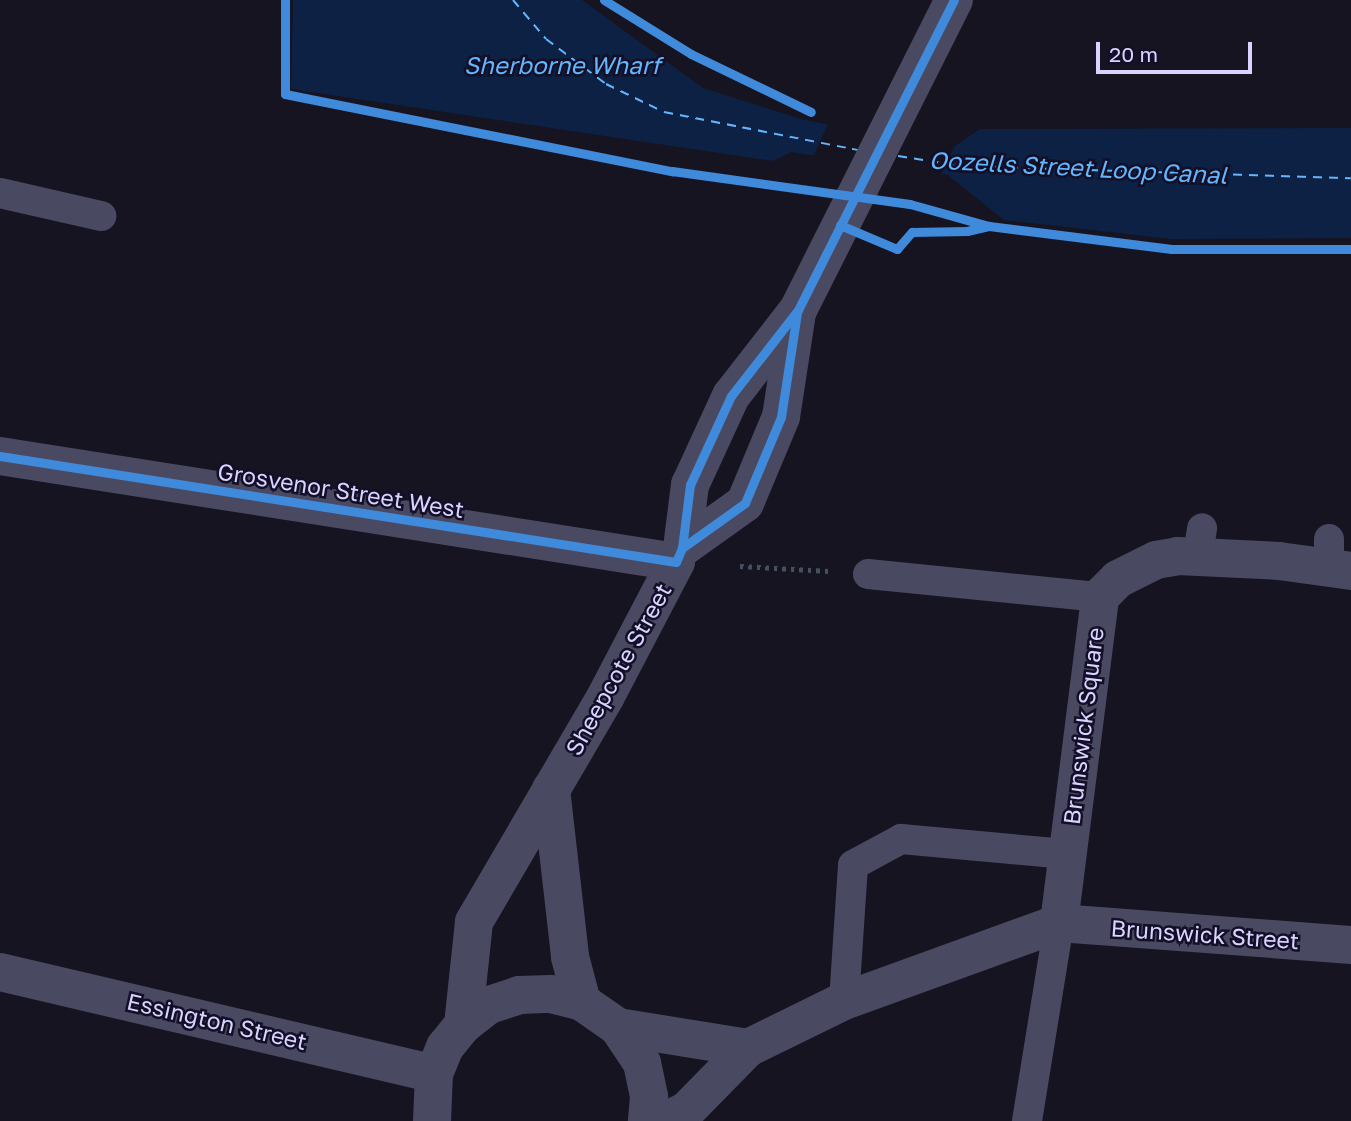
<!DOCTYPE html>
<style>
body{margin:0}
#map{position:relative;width:1351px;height:1121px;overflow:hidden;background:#161421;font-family:"Golos Text",sans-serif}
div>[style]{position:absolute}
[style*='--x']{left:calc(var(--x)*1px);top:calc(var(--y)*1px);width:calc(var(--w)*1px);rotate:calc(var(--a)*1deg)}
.water>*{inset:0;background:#0d2144}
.pier>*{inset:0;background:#161421}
.ferry>*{height:2px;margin-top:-1px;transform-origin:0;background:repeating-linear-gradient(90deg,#62b6ff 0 9px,transparent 0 16px)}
.path>*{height:4.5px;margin-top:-2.25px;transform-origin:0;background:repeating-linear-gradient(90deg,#44505f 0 3.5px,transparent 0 8.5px)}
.service>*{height:30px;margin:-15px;padding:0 15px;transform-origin:15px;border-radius:15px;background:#4a4962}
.minor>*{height:38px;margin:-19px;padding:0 19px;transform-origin:19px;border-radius:19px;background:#4a4962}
.tertiary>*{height:38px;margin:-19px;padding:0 19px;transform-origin:19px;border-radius:19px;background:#4a4962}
.cycleway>*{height:9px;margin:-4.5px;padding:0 4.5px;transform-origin:4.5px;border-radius:4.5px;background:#408adc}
span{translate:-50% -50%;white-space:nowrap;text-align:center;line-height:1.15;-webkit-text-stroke:5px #130f26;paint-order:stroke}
.street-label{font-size:23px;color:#d9d4ff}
.water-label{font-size:24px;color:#62b6ff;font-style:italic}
.scale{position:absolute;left:1096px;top:42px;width:156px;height:32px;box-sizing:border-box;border:4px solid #d9d4ff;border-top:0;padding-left:9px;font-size:21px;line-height:24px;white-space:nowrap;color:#d9d4ff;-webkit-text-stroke:5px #130f26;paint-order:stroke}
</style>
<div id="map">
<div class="water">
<div style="clip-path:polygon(293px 0,582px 0,703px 88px,801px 119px,949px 150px,980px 129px,1351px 128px,1351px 238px,1171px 239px,1004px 220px,948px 175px,791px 152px,773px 161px,291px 89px)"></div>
</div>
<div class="pier">
<div style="clip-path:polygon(829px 122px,949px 147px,957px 141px,940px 177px,812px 159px)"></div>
</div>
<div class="ferry">
<div style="--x:513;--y:0;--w:51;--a:49.8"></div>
<div style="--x:546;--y:39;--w:75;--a:36.9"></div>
<div style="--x:606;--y:84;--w:64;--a:25.8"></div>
<div style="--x:664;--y:112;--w:198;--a:11.1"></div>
<div style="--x:898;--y:156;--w:64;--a:9"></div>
<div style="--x:961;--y:166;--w:390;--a:1.8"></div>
</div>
<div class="path">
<div style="--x:740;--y:566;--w:89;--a:3.2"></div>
</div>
<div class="service">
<div style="--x:0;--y:193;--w:104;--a:12.8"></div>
<div style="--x:1329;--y:539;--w:29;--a:90"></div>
<div style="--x:1198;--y:554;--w:26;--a:-81"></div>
<div style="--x:868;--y:574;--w:233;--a:5.7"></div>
<div style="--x:844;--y:1001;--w:136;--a:-86.2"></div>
<div style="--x:853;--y:865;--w:55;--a:-28.4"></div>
<div style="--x:901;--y:839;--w:166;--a:5.2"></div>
<div style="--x:1027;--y:1121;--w:201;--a:-80.8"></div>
</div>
<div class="minor">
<div style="--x:1059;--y:923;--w:329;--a:-82.8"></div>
<div style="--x:1100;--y:597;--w:25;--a:-45"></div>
<div style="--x:1118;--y:579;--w:42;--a:-26.6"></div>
<div style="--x:1156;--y:560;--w:22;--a:-10"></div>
<div style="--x:1178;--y:556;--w:101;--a:2.8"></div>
<div style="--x:1279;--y:561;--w:73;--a:7.9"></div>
<div style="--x:0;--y:972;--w:446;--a:13.2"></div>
<div style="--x:618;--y:1027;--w:132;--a:9.2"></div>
<div style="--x:666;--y:1121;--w:22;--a:-27"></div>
<div style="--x:686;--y:1111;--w:88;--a:-45.5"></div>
<div style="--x:748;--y:1048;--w:107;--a:-26.1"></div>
<div style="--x:844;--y:1001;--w:229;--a:-19.9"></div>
<div style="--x:1059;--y:923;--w:293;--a:4.3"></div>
</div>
<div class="tertiary">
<div style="--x:0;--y:456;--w:684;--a:8.91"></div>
<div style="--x:676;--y:562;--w:151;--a:117.6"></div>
<div style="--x:606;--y:696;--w:262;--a:120.3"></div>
<div style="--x:474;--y:922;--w:104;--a:96.1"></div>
<div style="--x:682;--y:548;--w:64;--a:-82.8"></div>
<div style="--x:690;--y:485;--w:98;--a:-65.3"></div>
<div style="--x:731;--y:396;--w:109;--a:-52.1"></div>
<div style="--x:798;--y:310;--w:347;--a:-63.3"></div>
<div style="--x:682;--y:548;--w:77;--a:-35.5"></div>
<div style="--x:745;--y:503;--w:93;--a:-67.3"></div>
<div style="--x:781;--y:417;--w:106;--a:-81.3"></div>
<div style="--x:551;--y:789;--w:169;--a:83.5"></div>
<div style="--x:570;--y:957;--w:47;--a:75.1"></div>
<div style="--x:432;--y:1121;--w:47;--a:-87.6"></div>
<div style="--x:434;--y:1074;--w:29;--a:-68"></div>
<div style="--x:445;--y:1047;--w:28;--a:-51"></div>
<div style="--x:463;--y:1025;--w:33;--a:-38"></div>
<div style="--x:489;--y:1005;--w:32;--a:-18"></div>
<div style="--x:519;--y:995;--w:32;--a:-2"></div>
<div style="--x:551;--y:994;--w:32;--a:14"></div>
<div style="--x:582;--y:1002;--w:44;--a:34.8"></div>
<div style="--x:618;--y:1027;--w:43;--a:56.3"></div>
<div style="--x:642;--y:1063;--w:35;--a:78"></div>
<div style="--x:649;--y:1097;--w:24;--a:95"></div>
</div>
<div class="cycleway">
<div style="--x:285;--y:0;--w:94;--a:90"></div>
<div style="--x:285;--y:94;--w:395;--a:11.3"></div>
<div style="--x:672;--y:171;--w:240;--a:7.9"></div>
<div style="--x:910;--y:204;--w:82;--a:15.6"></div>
<div style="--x:604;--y:0;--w:102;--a:31.8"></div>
<div style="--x:691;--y:54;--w:133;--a:25.8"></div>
<div style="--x:840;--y:225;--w:62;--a:22.8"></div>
<div style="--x:897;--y:249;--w:23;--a:-49"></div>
<div style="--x:912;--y:232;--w:55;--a:-1"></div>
<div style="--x:967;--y:231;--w:23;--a:-13"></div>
<div style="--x:989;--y:226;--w:184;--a:7.2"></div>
<div style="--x:1172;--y:249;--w:179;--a:0"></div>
<div style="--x:0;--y:456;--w:684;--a:8.91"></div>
<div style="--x:676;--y:562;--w:15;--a:-67"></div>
<div style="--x:682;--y:548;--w:64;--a:-82.8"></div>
<div style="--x:690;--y:485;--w:98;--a:-65.3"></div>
<div style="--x:731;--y:396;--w:109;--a:-52.1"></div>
<div style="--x:798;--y:310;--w:347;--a:-63.3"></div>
<div style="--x:682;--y:548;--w:77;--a:-35.5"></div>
<div style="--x:745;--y:503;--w:93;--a:-67.3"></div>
<div style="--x:781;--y:417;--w:105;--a:-81.3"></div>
</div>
<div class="street-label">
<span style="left:341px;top:490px;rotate:9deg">Grosvenor Street West</span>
<span style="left:618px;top:669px;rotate:-61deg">Sheepcote Street</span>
<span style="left:1083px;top:726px;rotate:-83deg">Brunswick Square</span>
<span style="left:1205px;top:934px;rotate:4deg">Brunswick Street</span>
<span style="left:217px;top:1021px;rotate:13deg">Essington Street</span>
</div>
<div class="water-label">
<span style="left:562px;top:65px">Sherborne Wharf</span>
<span style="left:1078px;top:167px;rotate:3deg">Oozells Street Loop Canal</span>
</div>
<div class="scale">20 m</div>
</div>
